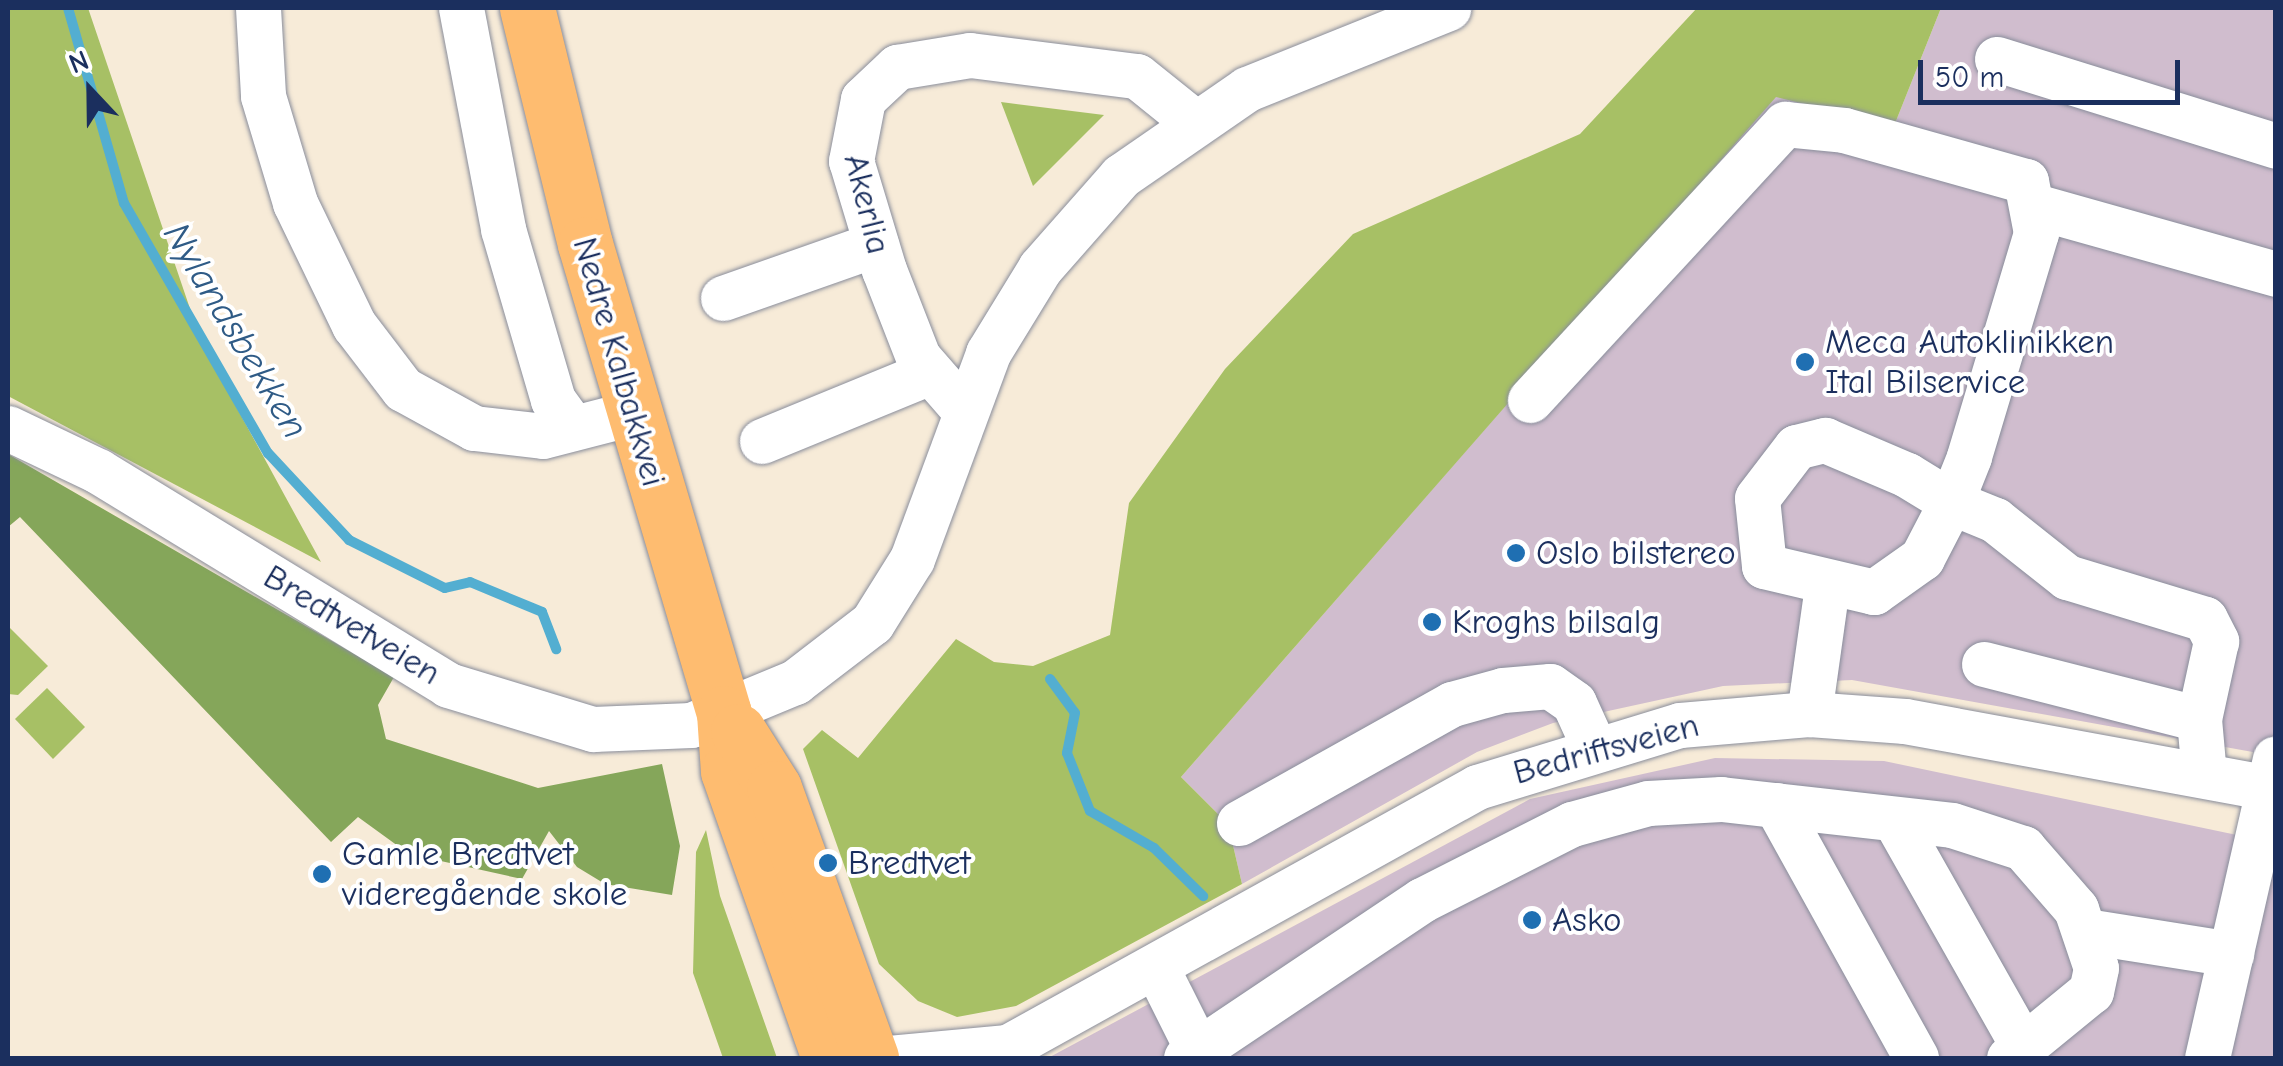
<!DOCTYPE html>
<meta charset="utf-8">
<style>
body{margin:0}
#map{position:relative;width:2283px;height:1066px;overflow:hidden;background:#f7ebd8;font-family:"Comic Neue",sans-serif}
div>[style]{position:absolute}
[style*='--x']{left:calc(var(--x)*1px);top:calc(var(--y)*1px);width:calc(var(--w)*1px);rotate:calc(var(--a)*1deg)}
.industrial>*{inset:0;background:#d0bdce}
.green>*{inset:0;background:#a7c065}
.forest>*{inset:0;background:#85a65a}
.stream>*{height:10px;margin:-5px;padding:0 5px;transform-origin:5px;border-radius:5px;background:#53aed1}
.roads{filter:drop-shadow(0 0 2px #898d9b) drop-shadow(0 0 2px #898d9b)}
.minor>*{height:45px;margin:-22.5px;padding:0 22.5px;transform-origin:22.5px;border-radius:22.5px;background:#fff}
.major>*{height:55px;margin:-27.5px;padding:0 27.5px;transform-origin:27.5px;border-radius:27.5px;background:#febc70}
.dots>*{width:28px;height:28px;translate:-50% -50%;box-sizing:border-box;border:5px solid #fff;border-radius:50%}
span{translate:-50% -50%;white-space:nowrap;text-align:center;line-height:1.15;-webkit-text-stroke:8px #fff;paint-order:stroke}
.street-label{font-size:35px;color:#1b2f5e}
.poi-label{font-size:35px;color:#1b2f5e}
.left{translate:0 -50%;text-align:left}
.water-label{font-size:38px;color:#2f5b86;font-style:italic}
.frame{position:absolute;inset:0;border:10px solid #1b2f5e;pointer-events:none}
.north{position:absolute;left:40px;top:40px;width:100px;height:100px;-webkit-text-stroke:8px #fff;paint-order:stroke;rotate:338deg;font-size:28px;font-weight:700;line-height:40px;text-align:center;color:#1b2f5e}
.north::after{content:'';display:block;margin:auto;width:35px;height:45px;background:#1b2f5e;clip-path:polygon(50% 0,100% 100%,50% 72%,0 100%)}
.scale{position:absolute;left:1918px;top:60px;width:262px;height:45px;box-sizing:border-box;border:5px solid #1b2f5e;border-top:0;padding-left:12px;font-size:30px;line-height:35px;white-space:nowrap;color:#1b2f5e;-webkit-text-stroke:8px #fff;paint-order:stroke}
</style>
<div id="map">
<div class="industrial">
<div style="clip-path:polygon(1941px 8px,2275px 8px,2275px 756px,1852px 680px,1723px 686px,1553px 723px,1477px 752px,1242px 884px,1228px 824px,1181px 777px,1776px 96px,1894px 126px)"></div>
<div style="clip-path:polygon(1715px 758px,1884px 761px,2275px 843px,2275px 1058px,1048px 1058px,1530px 799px)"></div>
</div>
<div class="green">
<div style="clip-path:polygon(8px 8px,88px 8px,202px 344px,321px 562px,8px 396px)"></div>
<div style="clip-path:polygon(1697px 8px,1941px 8px,1894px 126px,1776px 97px,1181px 777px,1228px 824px,1242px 884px,1016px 1006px,957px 1017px,918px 1001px,879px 964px,803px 749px,822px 730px,858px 758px,956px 639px,994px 662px,1033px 666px,1110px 635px,1129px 503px,1225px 369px,1353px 234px,1580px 134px)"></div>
<div style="clip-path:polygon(1001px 102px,1104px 115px,1033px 186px)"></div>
<div style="clip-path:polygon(8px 626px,48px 666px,18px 695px,8px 694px)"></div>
<div style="clip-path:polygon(47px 688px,85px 727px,53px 759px,15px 719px)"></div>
<div style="clip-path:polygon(706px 830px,720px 896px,777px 1058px,723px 1058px,693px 973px,696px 852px)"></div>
</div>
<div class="forest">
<div style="clip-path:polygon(8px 454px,394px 677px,378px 705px,386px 739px,538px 788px,662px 764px,680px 846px,672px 895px,605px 884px,577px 867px,549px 831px,522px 879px,409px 854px,358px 817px,331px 842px,20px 517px,8px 527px)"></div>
</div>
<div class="stream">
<div style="--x:68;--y:8;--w:203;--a:74"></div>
<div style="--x:124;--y:203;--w:289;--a:60.1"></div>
<div style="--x:268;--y:453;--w:119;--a:47"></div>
<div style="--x:349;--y:540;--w:107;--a:26.6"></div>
<div style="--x:445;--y:588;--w:26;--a:-13"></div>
<div style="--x:470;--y:582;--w:78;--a:22.6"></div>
<div style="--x:542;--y:612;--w:40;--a:69"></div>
<div style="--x:1050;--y:679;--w:42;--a:53.7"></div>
<div style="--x:1075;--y:713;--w:41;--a:101.3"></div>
<div style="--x:1067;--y:753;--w:62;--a:68.4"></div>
<div style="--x:1090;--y:811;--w:74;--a:30"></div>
<div style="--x:1154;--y:848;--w:69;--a:44.4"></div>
</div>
<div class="roads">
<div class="minor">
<div style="--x:258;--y:8;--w:88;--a:86.7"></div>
<div style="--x:263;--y:96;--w:112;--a:73.3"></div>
<div style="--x:295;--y:203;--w:136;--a:64.2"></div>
<div style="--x:354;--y:325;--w:81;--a:52.6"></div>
<div style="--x:403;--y:389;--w:81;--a:28.8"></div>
<div style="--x:474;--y:428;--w:69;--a:6.6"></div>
<div style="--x:543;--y:436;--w:92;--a:-14.5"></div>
<div style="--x:461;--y:8;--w:225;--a:79.2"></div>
<div style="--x:503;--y:229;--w:178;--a:73.7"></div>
<div style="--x:553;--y:400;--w:34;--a:54"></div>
<div style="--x:1997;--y:59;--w:292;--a:17.3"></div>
<div style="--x:2038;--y:207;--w:247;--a:15.7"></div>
<div style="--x:723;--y:298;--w:162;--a:-19.4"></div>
<div style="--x:1530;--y:400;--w:376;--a:-47.3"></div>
<div style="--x:1785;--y:124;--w:59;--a:5.8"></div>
<div style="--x:1844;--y:130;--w:189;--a:15.7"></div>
<div style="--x:2026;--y:181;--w:53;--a:79.1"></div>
<div style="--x:2036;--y:233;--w:234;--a:106.7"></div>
<div style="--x:1969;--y:457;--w:48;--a:111.8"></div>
<div style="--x:1951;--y:502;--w:63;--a:117.4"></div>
<div style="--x:1922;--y:558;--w:59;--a:144.7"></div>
<div style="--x:1874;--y:592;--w:113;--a:-166.7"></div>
<div style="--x:1764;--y:566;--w:68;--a:-95.9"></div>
<div style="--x:1757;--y:498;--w:64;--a:-52.6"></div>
<div style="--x:1796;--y:447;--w:30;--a:-14"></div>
<div style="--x:1825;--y:440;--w:89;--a:23.1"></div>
<div style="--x:1907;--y:475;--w:52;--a:31.5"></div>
<div style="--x:1951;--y:502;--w:48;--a:22.2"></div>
<div style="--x:1995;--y:520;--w:92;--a:38.4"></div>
<div style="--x:2067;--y:577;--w:144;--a:16.9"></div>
<div style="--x:2205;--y:619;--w:25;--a:63"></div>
<div style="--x:2216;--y:641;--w:80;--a:102.3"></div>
<div style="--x:2199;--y:719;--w:56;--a:84.9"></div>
<div style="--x:964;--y:410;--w:70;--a:-131"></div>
<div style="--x:918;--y:357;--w:93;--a:-111.3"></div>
<div style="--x:884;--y:270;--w:114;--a:-106.8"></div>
<div style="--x:851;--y:161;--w:63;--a:-79"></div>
<div style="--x:863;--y:99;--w:47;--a:-43.3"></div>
<div style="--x:897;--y:67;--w:74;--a:-9.3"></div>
<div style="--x:970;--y:55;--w:168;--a:7.2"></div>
<div style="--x:1137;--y:76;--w:72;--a:38.8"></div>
<div style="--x:8;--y:428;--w:100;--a:25.5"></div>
<div style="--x:98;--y:471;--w:410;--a:31.4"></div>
<div style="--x:448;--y:685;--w:152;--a:16.9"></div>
<div style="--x:593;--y:729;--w:98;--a:-2.3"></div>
<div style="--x:691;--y:725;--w:113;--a:-22.5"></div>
<div style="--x:795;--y:682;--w:97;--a:-37.5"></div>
<div style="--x:872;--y:623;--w:75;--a:-58"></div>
<div style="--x:912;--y:559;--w:220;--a:-69.7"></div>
<div style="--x:988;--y:353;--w:100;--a:-58.5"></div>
<div style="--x:1040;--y:268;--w:123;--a:-48.6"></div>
<div style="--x:1121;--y:176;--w:153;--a:-34.6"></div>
<div style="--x:1247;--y:89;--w:217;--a:-21.9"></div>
<div style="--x:762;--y:441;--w:179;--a:-22.3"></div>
<div style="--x:1984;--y:664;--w:222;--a:14.3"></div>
<div style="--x:1809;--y:714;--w:129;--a:-82"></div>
<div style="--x:1776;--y:805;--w:289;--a:61"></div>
<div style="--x:1896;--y:822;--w:260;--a:60.5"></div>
<div style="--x:1239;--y:823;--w:244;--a:-29.2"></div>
<div style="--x:1452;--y:704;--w:53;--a:-15.4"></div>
<div style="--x:1503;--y:690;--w:47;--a:-4.9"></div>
<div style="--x:1550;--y:686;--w:29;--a:35"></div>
<div style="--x:1574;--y:703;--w:48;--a:65.6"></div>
<div style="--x:2086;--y:931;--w:147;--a:9"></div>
<div style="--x:1156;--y:967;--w:89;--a:63.4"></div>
<div style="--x:887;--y:1058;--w:120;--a:-5.3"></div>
<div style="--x:988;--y:1058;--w:559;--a:-28.99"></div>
<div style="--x:1477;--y:787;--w:212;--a:-17"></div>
<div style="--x:1680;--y:725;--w:129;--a:-4.9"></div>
<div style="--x:1809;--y:714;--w:96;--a:4.2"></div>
<div style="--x:1905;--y:721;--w:377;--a:10.4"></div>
<div style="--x:1186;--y:1058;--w:284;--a:-33.8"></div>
<div style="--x:1422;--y:900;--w:168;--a:-26.9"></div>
<div style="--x:1572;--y:824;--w:79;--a:-15.4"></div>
<div style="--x:1648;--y:803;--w:73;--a:-3.1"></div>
<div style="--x:1721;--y:799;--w:232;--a:6.4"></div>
<div style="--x:1952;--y:825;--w:75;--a:17.9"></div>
<div style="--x:2023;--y:848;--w:81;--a:49"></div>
<div style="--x:2076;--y:909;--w:62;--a:71.3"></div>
<div style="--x:2096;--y:968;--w:24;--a:102"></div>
<div style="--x:2091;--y:991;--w:106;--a:140.7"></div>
<div style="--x:2207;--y:1058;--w:307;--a:-77.2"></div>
</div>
<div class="major">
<div style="--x:527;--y:8;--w:243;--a:76.2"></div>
<div style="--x:585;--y:244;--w:489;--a:73.5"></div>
<div style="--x:724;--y:713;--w:58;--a:86.1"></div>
<div style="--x:728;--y:771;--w:304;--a:70.6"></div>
<div style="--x:738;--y:731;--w:67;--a:57.7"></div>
<div style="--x:774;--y:788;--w:287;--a:70.2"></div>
</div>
</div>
<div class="dots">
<div style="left:1805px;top:362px;background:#1f6fb2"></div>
<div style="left:1516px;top:553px;background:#1f6fb2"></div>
<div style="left:1432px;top:622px;background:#1f6fb2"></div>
<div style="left:828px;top:863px;background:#1f6fb2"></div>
<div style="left:322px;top:874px;background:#1f6fb2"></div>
<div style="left:1532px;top:920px;background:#1f6fb2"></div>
</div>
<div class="street-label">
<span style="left:867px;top:204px;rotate:76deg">Akerlia</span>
<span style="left:619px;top:362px;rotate:74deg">Nedre Kalbakkvei</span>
<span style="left:352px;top:625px;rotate:31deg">Bredtvetveien</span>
<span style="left:1606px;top:749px;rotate:-15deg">Bedriftsveien</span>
</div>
<div class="poi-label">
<span class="left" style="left:1825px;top:362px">Meca Autoklinikken<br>Ital Bilservice</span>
<span class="left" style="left:1536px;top:553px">Oslo bilstereo</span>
<span class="left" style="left:1452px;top:622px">Kroghs bilsalg</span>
<span class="left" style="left:342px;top:874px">Gamle Bredtvet<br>videregående skole</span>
<span class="left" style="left:848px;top:863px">Bredtvet</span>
<span class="left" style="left:1552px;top:920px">Asko</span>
</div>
<div class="water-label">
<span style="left:235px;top:331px;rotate:59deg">Nylandsbekken</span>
</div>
<div class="frame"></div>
<div class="north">N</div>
<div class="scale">50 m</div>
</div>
